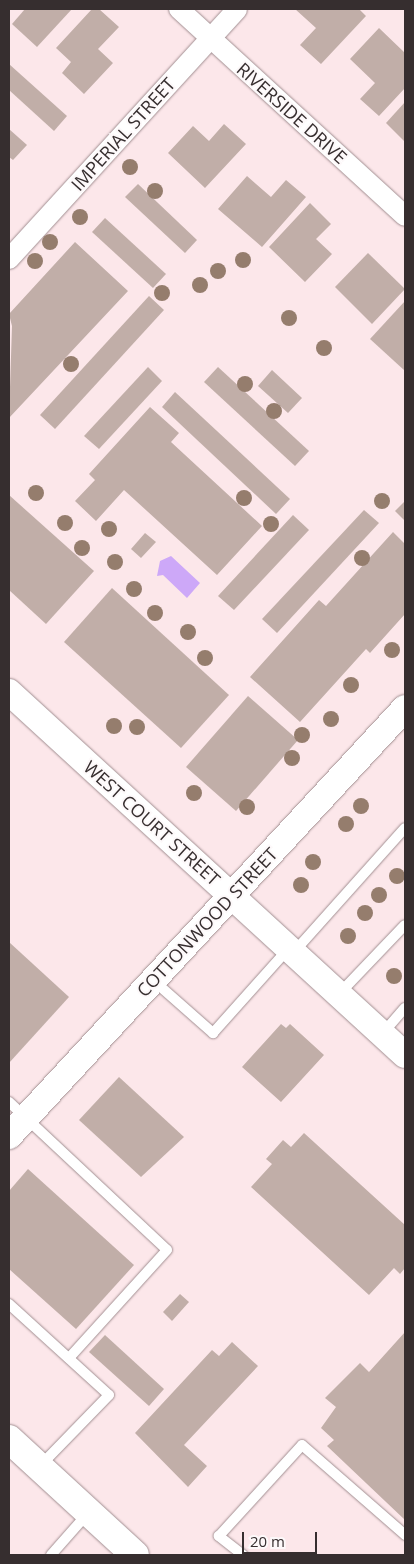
<!DOCTYPE html>
<style>
body{margin:0}
#map{position:relative;width:414px;height:1564px;overflow:hidden;background:#fce7ea;font-family:"Open Sans",sans-serif}
div>[style]{position:absolute}
[style*='--x']{left:calc(var(--x)*1px);top:calc(var(--y)*1px);width:calc(var(--w)*1px);rotate:calc(var(--a)*1deg)}
.water>*{inset:0;background:#cda8f8}
.building>*{inset:0;background:#c1aea8}
.roads{filter:drop-shadow(0 0 1px #a28f92) drop-shadow(0 0 1px #a28f92)}
.service>*{height:10px;margin:-5px;padding:0 5px;transform-origin:5px;border-radius:5px;background:#fff}
.minor>*{height:20px;margin:-10px;padding:0 10px;transform-origin:10px;border-radius:10px;background:#fff}
.tertiary>*{height:26px;margin:-13px;padding:0 13px;transform-origin:13px;border-radius:13px;background:#fff}
.primary>*{height:28px;margin:-14px;padding:0 14px;transform-origin:14px;border-radius:14px;background:#fff}
.trees>*{width:16px;height:16px;margin:-8px;border-radius:50%;background:#957d6d}
span{translate:-50% -50%;white-space:nowrap;text-align:center;line-height:1.15;-webkit-text-stroke:4px #fdf9fa;paint-order:stroke}
.street-label{font-size:18px;color:#362e2f}
.frame{position:absolute;inset:0;border:10px solid #362e2f;pointer-events:none}
.scale{position:absolute;left:242px;top:1532px;width:75px;height:22px;box-sizing:border-box;border:2px solid #362e2f;border-top:0;padding-left:6px;font-size:15px;line-height:18px;white-space:nowrap;color:#362e2f;-webkit-text-stroke:4px #fdf9fa;paint-order:stroke}
</style>
<div id="map">
<div class="water">
<div style="clip-path:polygon(171px 556px,200px 583px,187px 598px,163px 575px,157px 576px,160px 561px)"></div>
</div>
<div class="building">
<div style="clip-path:polygon(25px 9px,72px 9px,37px 47px,12px 24px)"></div>
<div style="clip-path:polygon(92px 9px,99px 9px,119px 27px,98px 49px,113px 63px,84px 94px,62px 73px,71px 62px,56px 48px)"></div>
<div style="clip-path:polygon(295px 9px,359px 9px,366px 16px,321px 64px,300px 45px,316px 28px)"></div>
<div style="clip-path:polygon(379px 28px,405px 53px,405px 88px,379px 116px,360px 99px,375px 83px,350px 59px)"></div>
<div style="clip-path:polygon(9px 64px,67px 116px,54px 131px,9px 90px)"></div>
<div style="clip-path:polygon(405px 102px,405px 142px,386px 123px)"></div>
<div style="clip-path:polygon(224px 124px,246px 144px,205px 188px,168px 153px,193px 126px,209px 141px)"></div>
<div style="clip-path:polygon(9px 129px,27px 145px,13px 160px,9px 157px)"></div>
<div style="clip-path:polygon(247px 176px,271px 197px,286px 180px,306px 197px,262px 247px,218px 209px)"></div>
<div style="clip-path:polygon(138px 184px,197px 240px,185px 253px,125px 197px)"></div>
<div style="clip-path:polygon(310px 203px,331px 224px,316px 239px,332px 254px,305px 282px,269px 247px)"></div>
<div style="clip-path:polygon(105px 218px,166px 274px,153px 288px,92px 232px)"></div>
<div style="clip-path:polygon(75px 242px,128px 291px,9px 418px,12px 326px,9px 314px)"></div>
<div style="clip-path:polygon(368px 253px,405px 289px,372px 324px,335px 287px)"></div>
<div style="clip-path:polygon(149px 296px,164px 310px,55px 429px,40px 415px)"></div>
<div style="clip-path:polygon(405px 301px,405px 371px,370px 339px)"></div>
<div style="clip-path:polygon(148px 367px,162px 381px,99px 449px,84px 436px)"></div>
<div style="clip-path:polygon(218px 367px,309px 451px,295px 466px,204px 382px)"></div>
<div style="clip-path:polygon(272px 370px,302px 398px,288px 413px,258px 386px)"></div>
<div style="clip-path:polygon(175px 392px,290px 499px,276px 514px,162px 407px)"></div>
<div style="clip-path:polygon(150px 407px,179px 433px,171px 442px,262px 526px,217px 575px,124px 490px,96px 521px,75px 501px,95px 480px,89px 474px)"></div>
<div style="clip-path:polygon(9px 495px,94px 571px,46px 624px,9px 590px)"></div>
<div style="clip-path:polygon(405px 501px,405px 521px,395px 511px)"></div>
<div style="clip-path:polygon(364px 510px,379px 523px,277px 633px,262px 619px)"></div>
<div style="clip-path:polygon(293px 515px,309px 530px,234px 610px,218px 596px)"></div>
<div style="clip-path:polygon(393px 532px,405px 544px,405px 614px,370px 653px,366px 649px,300px 722px,250px 677px,319px 600px,326px 606px)"></div>
<div style="clip-path:polygon(145px 533px,156px 542px,141px 558px,131px 549px)"></div>
<div style="clip-path:polygon(112px 588px,229px 695px,181px 748px,64px 642px)"></div>
<div style="clip-path:polygon(248px 696px,298px 740px,236px 811px,186px 767px)"></div>
<div style="clip-path:polygon(9px 942px,69px 997px,9px 1063px)"></div>
<div style="clip-path:polygon(281px 1024px,286px 1028px,290px 1024px,324px 1055px,281px 1102px,242px 1067px)"></div>
<div style="clip-path:polygon(119px 1077px,184px 1137px,141px 1177px,79px 1120px)"></div>
<div style="clip-path:polygon(304px 1133px,405px 1225px,405px 1268px,400px 1274px,394px 1268px,369px 1295px,251px 1187px,272px 1164px,266px 1159px,283px 1140px,291px 1147px)"></div>
<div style="clip-path:polygon(28px 1169px,134px 1265px,76px 1329px,9px 1269px,9px 1191px)"></div>
<div style="clip-path:polygon(180px 1294px,189px 1302px,172px 1321px,163px 1312px)"></div>
<div style="clip-path:polygon(405px 1332px,405px 1520px,327px 1446px,334px 1440px,321px 1428px,336px 1407px,325px 1398px,360px 1363px,369px 1372px)"></div>
<div style="clip-path:polygon(105px 1335px,164px 1389px,149px 1406px,89px 1352px)"></div>
<div style="clip-path:polygon(232px 1342px,258px 1366px,184px 1445px,207px 1466px,188px 1487px,135px 1433px,212px 1350px,219px 1356px)"></div>
</div>
<div class="roads">
<div class="service">
<div style="--x:294;--y:952;--w:166;--a:-48.2"></div>
<div style="--x:154;--y:981;--w:79;--a:41.4"></div>
<div style="--x:213;--y:1033;--w:114;--a:-48.2"></div>
<div style="--x:339;--y:994;--w:95;--a:-46.3"></div>
<div style="--x:383;--y:1033;--w:33;--a:-49"></div>
<div style="--x:9;--y:1102;--w:216;--a:43.1"></div>
<div style="--x:167;--y:1250;--w:146;--a:132.2"></div>
<div style="--x:9;--y:1304;--w:135;--a:42.3"></div>
<div style="--x:109;--y:1395;--w:99;--a:134.2"></div>
<div style="--x:51;--y:1555;--w:56;--a:-48.6"></div>
<div style="--x:243;--y:1555;--w:31;--a:-142"></div>
<div style="--x:219;--y:1536;--w:123;--a:-47.6"></div>
<div style="--x:302;--y:1445;--w:137;--a:41.1"></div>
</div>
<div class="minor">
<div style="--x:179;--y:9;--w:306;--a:42.5"></div>
<div style="--x:9;--y:259;--w:338;--a:-47.6"></div>
</div>
<div class="tertiary">
<div style="--x:9;--y:692;--w:537;--a:42.51"></div>
<div style="--x:9;--y:1136;--w:583;--a:-47.22"></div>
</div>
<div class="primary">
<div style="--x:9;--y:1439;--w:171;--a:42.6"></div>
</div>
</div>
<div class="trees">
<div style="left:130px;top:167px"></div>
<div style="left:155px;top:191px"></div>
<div style="left:80px;top:217px"></div>
<div style="left:50px;top:242px"></div>
<div style="left:243px;top:260px"></div>
<div style="left:35px;top:261px"></div>
<div style="left:218px;top:271px"></div>
<div style="left:200px;top:285px"></div>
<div style="left:162px;top:293px"></div>
<div style="left:289px;top:318px"></div>
<div style="left:324px;top:348px"></div>
<div style="left:71px;top:364px"></div>
<div style="left:245px;top:384px"></div>
<div style="left:274px;top:411px"></div>
<div style="left:36px;top:493px"></div>
<div style="left:244px;top:498px"></div>
<div style="left:382px;top:501px"></div>
<div style="left:65px;top:523px"></div>
<div style="left:271px;top:524px"></div>
<div style="left:109px;top:529px"></div>
<div style="left:82px;top:548px"></div>
<div style="left:362px;top:558px"></div>
<div style="left:115px;top:562px"></div>
<div style="left:134px;top:589px"></div>
<div style="left:155px;top:613px"></div>
<div style="left:188px;top:632px"></div>
<div style="left:392px;top:650px"></div>
<div style="left:205px;top:658px"></div>
<div style="left:351px;top:685px"></div>
<div style="left:331px;top:719px"></div>
<div style="left:114px;top:726px"></div>
<div style="left:137px;top:727px"></div>
<div style="left:302px;top:735px"></div>
<div style="left:292px;top:758px"></div>
<div style="left:194px;top:793px"></div>
<div style="left:361px;top:806px"></div>
<div style="left:247px;top:807px"></div>
<div style="left:346px;top:824px"></div>
<div style="left:313px;top:862px"></div>
<div style="left:397px;top:876px"></div>
<div style="left:301px;top:885px"></div>
<div style="left:379px;top:895px"></div>
<div style="left:365px;top:913px"></div>
<div style="left:348px;top:936px"></div>
<div style="left:394px;top:976px"></div>
</div>
<div class="street-label">
<span style="left:292px;top:113px;rotate:42deg">RIVERSIDE DRIVE</span>
<span style="left:123px;top:134px;rotate:-48deg">IMPERIAL STREET</span>
<span style="left:152px;top:823px;rotate:42deg">WEST COURT STREET</span>
<span style="left:207px;top:922px;rotate:-47deg">COTTONWOOD STREET</span>
</div>
<div class="frame"></div>
<div class="scale">20 m</div>
</div>
